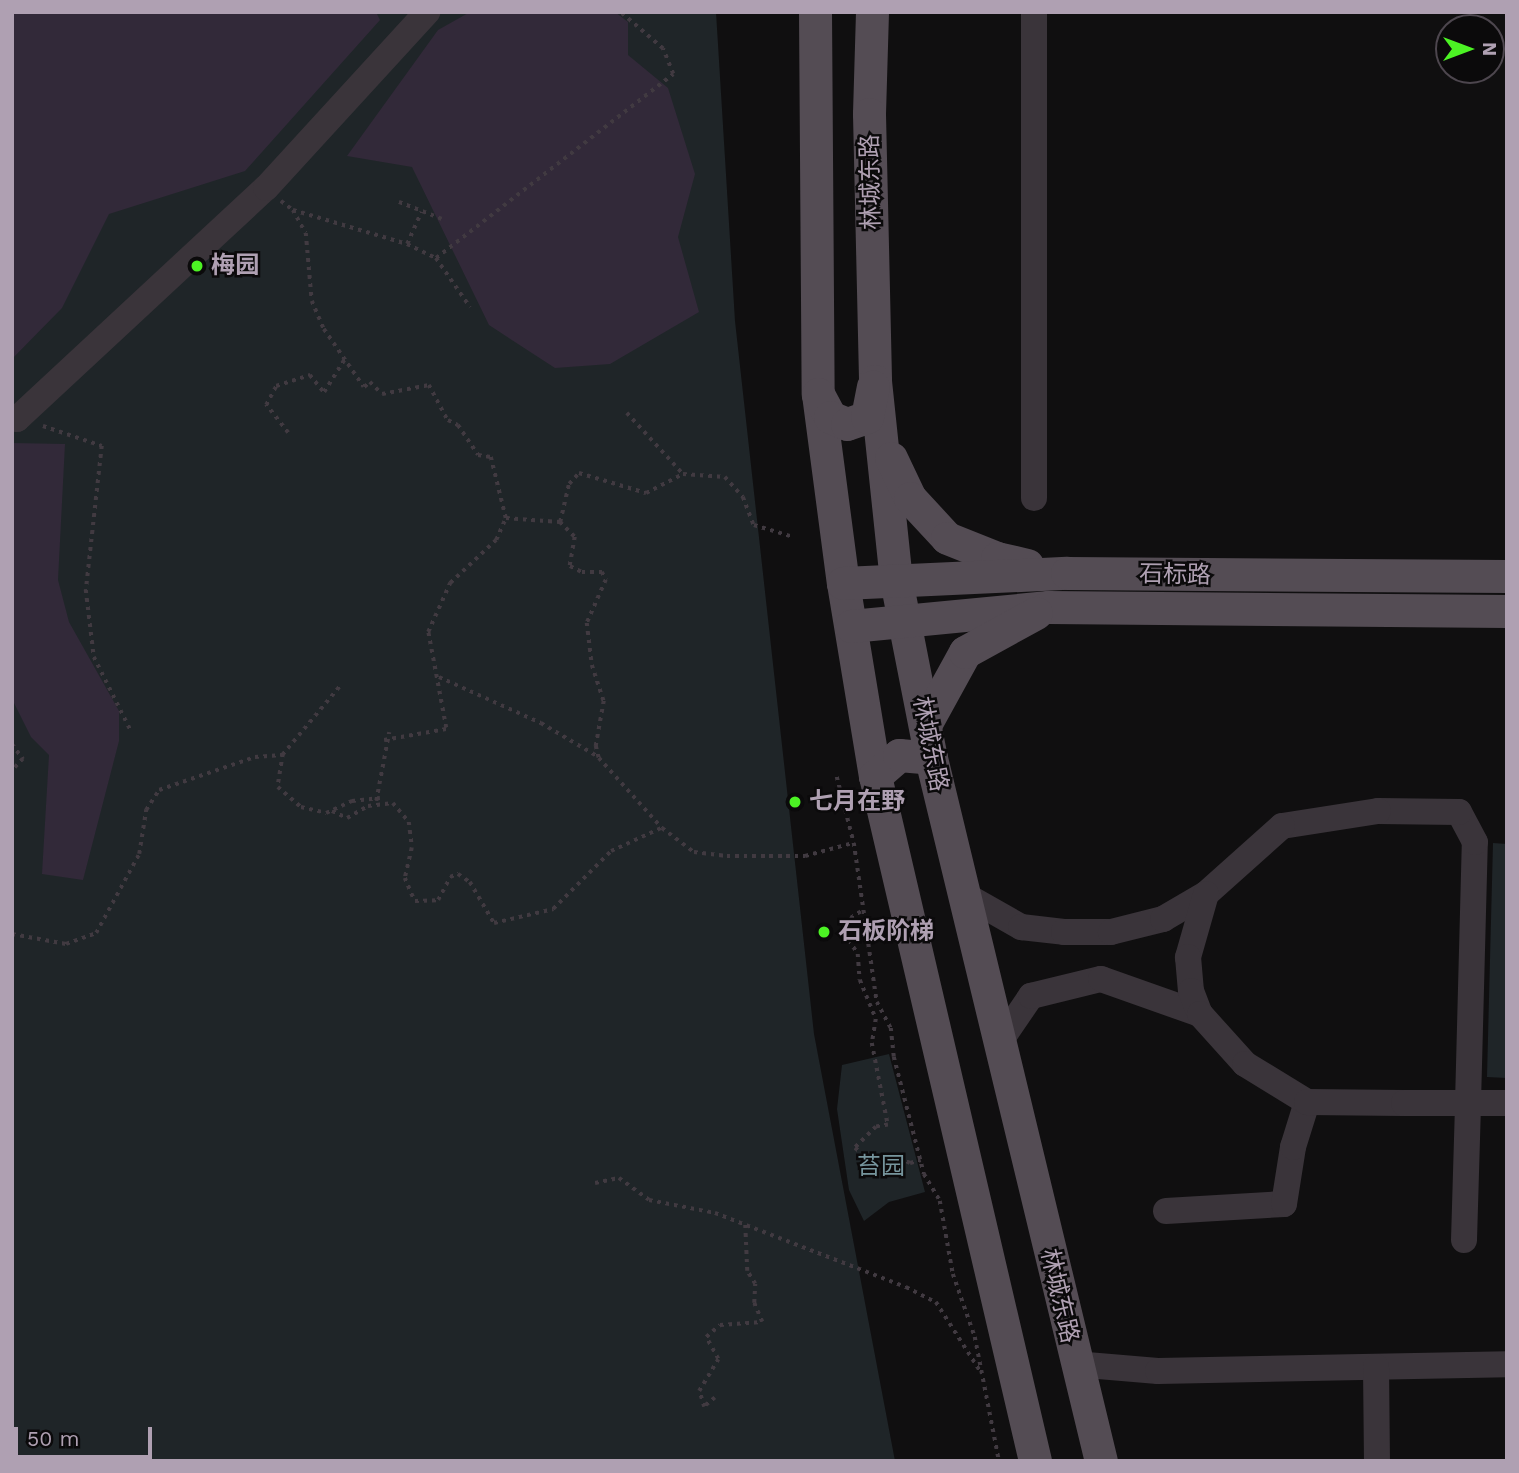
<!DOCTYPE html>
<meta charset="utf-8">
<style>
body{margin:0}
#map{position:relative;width:1519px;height:1473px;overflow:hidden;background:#100f10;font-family:"Work Sans","Noto Sans SC",sans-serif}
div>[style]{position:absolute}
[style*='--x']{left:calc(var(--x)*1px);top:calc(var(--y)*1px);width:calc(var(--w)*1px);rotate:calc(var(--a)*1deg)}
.green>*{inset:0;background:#1f2528}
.water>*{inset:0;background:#322939}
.path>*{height:3.5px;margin-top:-1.75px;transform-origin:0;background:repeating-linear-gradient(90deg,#413a41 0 3.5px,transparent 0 8.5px)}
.minor>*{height:26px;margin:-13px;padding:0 13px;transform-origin:13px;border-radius:13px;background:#3a343a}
.major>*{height:33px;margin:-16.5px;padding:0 16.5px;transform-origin:16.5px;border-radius:16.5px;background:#544c54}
.dots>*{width:19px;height:19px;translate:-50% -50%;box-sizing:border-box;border:4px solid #0b0a0b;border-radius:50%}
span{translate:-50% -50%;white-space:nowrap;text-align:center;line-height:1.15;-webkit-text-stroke:5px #0b0a0b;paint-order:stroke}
.street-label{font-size:24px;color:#afa0b2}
.poi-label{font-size:24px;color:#afa0b2;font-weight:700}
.left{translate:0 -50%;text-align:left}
.park-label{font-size:24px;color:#76959d}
.frame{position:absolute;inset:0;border:14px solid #afa0b2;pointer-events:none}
.north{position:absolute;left:1435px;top:14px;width:70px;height:70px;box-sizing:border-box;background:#0b0a0b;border:2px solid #4d464e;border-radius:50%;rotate:90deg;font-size:19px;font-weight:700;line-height:28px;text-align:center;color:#afa0b2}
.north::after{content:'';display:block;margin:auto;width:24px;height:32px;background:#4cf324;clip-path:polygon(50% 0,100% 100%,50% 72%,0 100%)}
.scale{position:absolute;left:14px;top:1427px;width:138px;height:32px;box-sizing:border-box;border:4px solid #afa0b2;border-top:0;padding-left:9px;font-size:21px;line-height:24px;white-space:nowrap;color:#afa0b2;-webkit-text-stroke:5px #0b0a0b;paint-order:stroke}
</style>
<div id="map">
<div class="green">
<div style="clip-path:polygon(12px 12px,716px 12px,735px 321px,814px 1034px,895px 1461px,12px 1461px)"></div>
<div style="clip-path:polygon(1493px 843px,1507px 844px,1507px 1078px,1487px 1077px)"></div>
<div style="clip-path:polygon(889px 1054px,925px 1192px,889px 1202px,864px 1221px,849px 1190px,837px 1109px,842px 1065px)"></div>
</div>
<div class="water">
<div style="clip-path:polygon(12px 12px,376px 12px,380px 20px,245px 171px,109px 214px,62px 308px,12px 359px)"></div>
<div style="clip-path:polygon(470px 12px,615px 12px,628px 22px,628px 55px,668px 88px,695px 174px,678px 237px,699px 312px,610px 364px,555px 368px,489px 325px,412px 167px,347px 156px,438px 30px)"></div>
<div style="clip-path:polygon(12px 443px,65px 444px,58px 580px,69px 622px,119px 711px,119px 741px,83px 880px,42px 874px,49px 755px,31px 737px,12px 699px)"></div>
</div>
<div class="path">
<div style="--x:281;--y:201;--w:15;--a:37"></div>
<div style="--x:293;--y:210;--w:119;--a:16.6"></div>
<div style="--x:407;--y:244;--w:32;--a:26"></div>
<div style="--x:436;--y:258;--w:60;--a:55.2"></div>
<div style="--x:399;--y:202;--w:46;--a:21.6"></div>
<div style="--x:293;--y:210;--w:26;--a:61"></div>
<div style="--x:306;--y:233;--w:68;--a:85"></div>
<div style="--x:312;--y:301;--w:30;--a:67"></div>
<div style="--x:324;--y:329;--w:70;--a:55.4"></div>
<div style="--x:364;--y:387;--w:8;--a:-40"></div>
<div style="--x:370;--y:382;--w:17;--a:45"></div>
<div style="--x:382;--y:394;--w:48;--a:-10.8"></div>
<div style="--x:429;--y:385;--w:40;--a:62"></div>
<div style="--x:448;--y:420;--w:11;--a:27"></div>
<div style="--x:458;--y:425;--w:36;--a:56"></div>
<div style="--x:478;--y:455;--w:13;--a:9"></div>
<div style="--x:491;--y:457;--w:63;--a:76.2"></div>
<div style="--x:506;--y:518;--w:54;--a:4.2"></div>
<div style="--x:560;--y:522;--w:39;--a:-77"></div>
<div style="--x:569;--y:484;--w:15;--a:-48"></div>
<div style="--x:579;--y:473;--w:70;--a:16.6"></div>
<div style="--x:646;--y:493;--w:42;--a:-27.2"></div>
<div style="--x:683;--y:474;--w:42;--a:4.1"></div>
<div style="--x:725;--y:477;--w:27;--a:48"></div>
<div style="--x:743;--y:497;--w:30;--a:69"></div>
<div style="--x:754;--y:525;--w:39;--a:17"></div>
<div style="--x:407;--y:244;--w:35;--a:-66"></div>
<div style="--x:436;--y:258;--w:300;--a:-37.8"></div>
<div style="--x:673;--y:74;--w:27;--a:-112"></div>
<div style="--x:663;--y:49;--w:57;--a:-139.3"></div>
<div style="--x:627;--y:413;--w:83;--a:47.4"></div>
<div style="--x:43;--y:426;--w:62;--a:18.7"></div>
<div style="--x:102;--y:446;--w:145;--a:96.3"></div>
<div style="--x:86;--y:590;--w:67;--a:83.2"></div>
<div style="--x:94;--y:657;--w:83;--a:63.4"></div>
<div style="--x:288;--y:433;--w:36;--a:-128"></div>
<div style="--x:266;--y:405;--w:21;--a:-62"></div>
<div style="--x:276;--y:386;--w:36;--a:-18"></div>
<div style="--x:310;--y:375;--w:22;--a:51"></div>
<div style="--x:324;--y:392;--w:41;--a:-57.8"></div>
<div style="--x:560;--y:522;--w:21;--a:45"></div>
<div style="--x:575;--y:537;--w:29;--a:100"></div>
<div style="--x:570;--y:566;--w:13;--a:27"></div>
<div style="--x:582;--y:572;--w:20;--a:0"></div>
<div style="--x:602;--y:572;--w:9;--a:63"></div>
<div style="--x:606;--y:580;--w:47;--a:113.8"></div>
<div style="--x:587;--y:623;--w:42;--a:83.2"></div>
<div style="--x:592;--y:665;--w:38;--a:72"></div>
<div style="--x:604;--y:701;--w:46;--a:100.1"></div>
<div style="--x:596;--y:746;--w:12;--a:76"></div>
<div style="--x:599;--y:758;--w:94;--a:48"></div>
<div style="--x:662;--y:828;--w:40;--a:37"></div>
<div style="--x:694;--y:852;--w:33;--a:7"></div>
<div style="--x:727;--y:856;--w:78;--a:0"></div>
<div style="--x:805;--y:856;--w:50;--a:-15.2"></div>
<div style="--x:439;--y:677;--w:112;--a:24.3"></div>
<div style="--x:541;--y:723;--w:65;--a:30.5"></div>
<div style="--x:446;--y:728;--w:98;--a:-100.6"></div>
<div style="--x:428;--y:632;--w:54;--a:-65.8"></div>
<div style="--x:450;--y:583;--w:63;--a:-43.1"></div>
<div style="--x:496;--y:540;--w:24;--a:-66"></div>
<div style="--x:384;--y:740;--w:63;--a:-10.1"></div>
<div style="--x:12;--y:744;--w:19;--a:54"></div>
<div style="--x:23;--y:759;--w:16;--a:133"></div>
<div style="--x:283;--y:754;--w:33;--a:99"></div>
<div style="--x:278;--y:787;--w:30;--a:41"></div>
<div style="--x:301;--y:807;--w:26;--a:13"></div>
<div style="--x:326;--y:813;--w:29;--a:-25"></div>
<div style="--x:352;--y:801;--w:28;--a:-6"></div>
<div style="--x:837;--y:777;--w:68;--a:75.6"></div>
<div style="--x:854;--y:843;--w:161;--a:81.8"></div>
<div style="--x:877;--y:1002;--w:30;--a:62"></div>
<div style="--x:891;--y:1028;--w:29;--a:84"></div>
<div style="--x:894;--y:1057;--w:121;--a:75.6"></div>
<div style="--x:924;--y:1174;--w:31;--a:59"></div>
<div style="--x:940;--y:1201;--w:74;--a:79.9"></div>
<div style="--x:953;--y:1274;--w:67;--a:70.8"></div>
<div style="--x:975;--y:1337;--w:126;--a:79"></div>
<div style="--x:376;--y:801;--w:70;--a:-79.3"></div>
<div style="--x:332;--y:811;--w:17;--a:25"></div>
<div style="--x:347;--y:818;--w:24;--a:-30"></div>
<div style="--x:368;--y:806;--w:25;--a:-7"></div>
<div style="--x:393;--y:803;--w:25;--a:50"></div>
<div style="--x:409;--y:822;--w:26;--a:83"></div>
<div style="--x:412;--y:848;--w:31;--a:103"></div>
<div style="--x:405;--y:878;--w:25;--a:67"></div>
<div style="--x:415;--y:901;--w:23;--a:-2"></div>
<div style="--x:438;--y:900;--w:26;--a:-62"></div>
<div style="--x:450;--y:877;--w:9;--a:-21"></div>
<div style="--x:458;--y:874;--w:14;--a:34"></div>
<div style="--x:470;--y:882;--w:48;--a:59.7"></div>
<div style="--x:494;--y:923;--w:61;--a:-13.3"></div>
<div style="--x:553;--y:909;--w:82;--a:-45"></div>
<div style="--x:611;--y:851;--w:55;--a:-24.7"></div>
<div style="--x:861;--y:912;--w:9;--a:153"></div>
<div style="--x:853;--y:916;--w:19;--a:118"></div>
<div style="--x:844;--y:933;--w:25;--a:56"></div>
<div style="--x:858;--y:954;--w:26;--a:86"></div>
<div style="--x:860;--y:980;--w:42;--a:67.7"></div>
<div style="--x:876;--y:1019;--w:24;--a:99"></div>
<div style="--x:872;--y:1043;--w:84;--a:79"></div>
<div style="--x:888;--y:1125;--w:12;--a:171"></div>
<div style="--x:876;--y:1127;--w:30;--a:135"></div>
<div style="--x:855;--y:1148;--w:34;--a:37"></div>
<div style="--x:882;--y:1168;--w:20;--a:-30"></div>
<div style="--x:899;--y:1158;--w:12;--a:24"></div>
<div style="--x:910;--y:1163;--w:11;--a:-15"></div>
<div style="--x:12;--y:934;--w:55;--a:10.5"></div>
<div style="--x:66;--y:944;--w:32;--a:-20"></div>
<div style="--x:96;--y:933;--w:90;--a:-61.4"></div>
<div style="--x:139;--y:854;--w:45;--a:-81"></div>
<div style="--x:146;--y:810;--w:24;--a:-57"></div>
<div style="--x:159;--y:790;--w:102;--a:-19"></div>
<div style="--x:255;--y:757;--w:27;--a:-4"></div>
<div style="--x:282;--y:755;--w:89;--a:-50"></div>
<div style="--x:595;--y:1183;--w:25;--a:-12"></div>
<div style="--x:619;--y:1178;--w:37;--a:36"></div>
<div style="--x:649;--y:1200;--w:67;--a:11.1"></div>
<div style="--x:715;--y:1213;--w:205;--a:21.2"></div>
<div style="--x:906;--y:1287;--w:34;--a:27"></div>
<div style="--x:936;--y:1302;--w:85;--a:57.4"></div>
<div style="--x:715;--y:1398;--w:14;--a:141"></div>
<div style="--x:704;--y:1407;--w:17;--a:-107"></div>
<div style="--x:699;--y:1391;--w:37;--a:-59"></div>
<div style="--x:718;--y:1359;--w:25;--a:-119"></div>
<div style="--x:706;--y:1337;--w:18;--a:-41"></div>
<div style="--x:720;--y:1325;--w:42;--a:-4.1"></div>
<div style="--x:762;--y:1322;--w:21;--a:-113"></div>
<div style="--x:754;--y:1303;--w:19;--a:-87"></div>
<div style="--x:755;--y:1284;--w:15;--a:-122"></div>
<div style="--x:747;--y:1271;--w:46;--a:-92.5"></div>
</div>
<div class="minor">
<div style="--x:1034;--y:12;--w:486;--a:90"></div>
<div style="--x:12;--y:418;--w:5;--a:11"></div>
<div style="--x:17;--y:419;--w:340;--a:-42.9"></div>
<div style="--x:266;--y:188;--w:239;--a:-47.5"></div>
<div style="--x:963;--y:894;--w:67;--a:29.6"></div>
<div style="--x:1021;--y:927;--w:43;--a:6.6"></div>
<div style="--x:1064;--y:932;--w:47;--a:0"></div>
<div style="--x:1111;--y:932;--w:54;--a:-14"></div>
<div style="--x:1163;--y:919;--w:50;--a:-30.2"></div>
<div style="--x:999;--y:1043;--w:57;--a:-55.8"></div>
<div style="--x:1031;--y:996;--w:72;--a:-13.7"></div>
<div style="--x:1101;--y:979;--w:105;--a:19.5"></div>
<div style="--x:1166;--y:1211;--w:118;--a:-3.4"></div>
<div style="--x:1284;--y:1204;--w:58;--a:-81"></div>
<div style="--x:1293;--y:1147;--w:47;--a:-72.7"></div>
<div style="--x:1464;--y:1240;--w:137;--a:-88.3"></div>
<div style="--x:1468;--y:1103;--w:261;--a:-88.5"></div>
<div style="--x:1475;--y:842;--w:34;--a:-118"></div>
<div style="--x:1459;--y:812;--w:81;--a:-179.3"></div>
<div style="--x:1378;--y:811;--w:97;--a:171.1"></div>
<div style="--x:1282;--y:826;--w:102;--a:138.2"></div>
<div style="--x:1206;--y:894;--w:66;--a:105.9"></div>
<div style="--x:1188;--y:957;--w:34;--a:85"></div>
<div style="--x:1191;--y:991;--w:25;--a:69"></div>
<div style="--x:1200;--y:1014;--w:67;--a:48"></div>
<div style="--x:1245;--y:1064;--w:73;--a:31.5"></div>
<div style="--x:1307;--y:1102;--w:97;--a:0.6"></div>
<div style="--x:1404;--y:1103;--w:103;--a:0"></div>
<div style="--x:1075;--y:1364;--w:83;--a:4.8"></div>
<div style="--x:1158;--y:1371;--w:349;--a:-1.1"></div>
<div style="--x:1376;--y:1367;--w:94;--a:89.4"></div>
</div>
<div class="major">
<div style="--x:815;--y:12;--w:382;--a:89.6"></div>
<div style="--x:818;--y:394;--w:191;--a:82.5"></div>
<div style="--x:843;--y:583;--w:196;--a:80.6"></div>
<div style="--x:875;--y:776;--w:703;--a:76.85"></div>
<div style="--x:872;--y:12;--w:102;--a:91.7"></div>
<div style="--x:869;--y:114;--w:267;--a:88.7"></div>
<div style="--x:875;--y:381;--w:200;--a:84"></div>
<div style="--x:896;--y:580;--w:181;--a:78.9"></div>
<div style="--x:931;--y:758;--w:723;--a:76.41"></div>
<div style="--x:818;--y:394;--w:26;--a:62"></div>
<div style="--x:830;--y:417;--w:18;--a:22"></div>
<div style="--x:847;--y:424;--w:21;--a:-19"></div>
<div style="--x:867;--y:417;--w:31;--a:-79"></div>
<div style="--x:891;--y:458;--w:44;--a:64.6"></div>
<div style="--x:910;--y:498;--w:54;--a:47.2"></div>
<div style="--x:947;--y:538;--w:54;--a:21.8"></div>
<div style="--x:997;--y:558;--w:31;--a:13"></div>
<div style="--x:843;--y:583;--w:224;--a:-2.6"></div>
<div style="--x:1067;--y:573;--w:440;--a:0.4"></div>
<div style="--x:851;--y:626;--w:198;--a:-5.5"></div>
<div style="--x:1048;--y:607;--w:459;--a:0.5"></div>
<div style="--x:926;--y:723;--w:81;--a:-61.2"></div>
<div style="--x:965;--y:652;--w:81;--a:-28.8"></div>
<div style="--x:875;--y:776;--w:32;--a:-41"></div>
<div style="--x:899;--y:755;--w:32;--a:5"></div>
</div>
<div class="dots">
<div style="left:197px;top:266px;background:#4cf324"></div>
<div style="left:795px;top:802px;background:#4cf324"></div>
<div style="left:824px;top:932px;background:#4cf324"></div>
</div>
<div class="street-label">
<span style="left:871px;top:182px;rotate:-91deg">林城东路</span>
<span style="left:1175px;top:575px;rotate:1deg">石标路</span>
<span style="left:930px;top:744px;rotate:79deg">林城东路</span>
<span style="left:1059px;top:1296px;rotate:77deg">林城东路</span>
</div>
<div class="poi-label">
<span class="left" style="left:211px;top:266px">梅园</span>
<span class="left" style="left:809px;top:802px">七月在野</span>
<span class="left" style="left:838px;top:932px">石板阶梯</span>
</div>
<div class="park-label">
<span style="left:881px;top:1167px">苔园</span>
</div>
<div class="frame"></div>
<div class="north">N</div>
<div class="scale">50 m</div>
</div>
